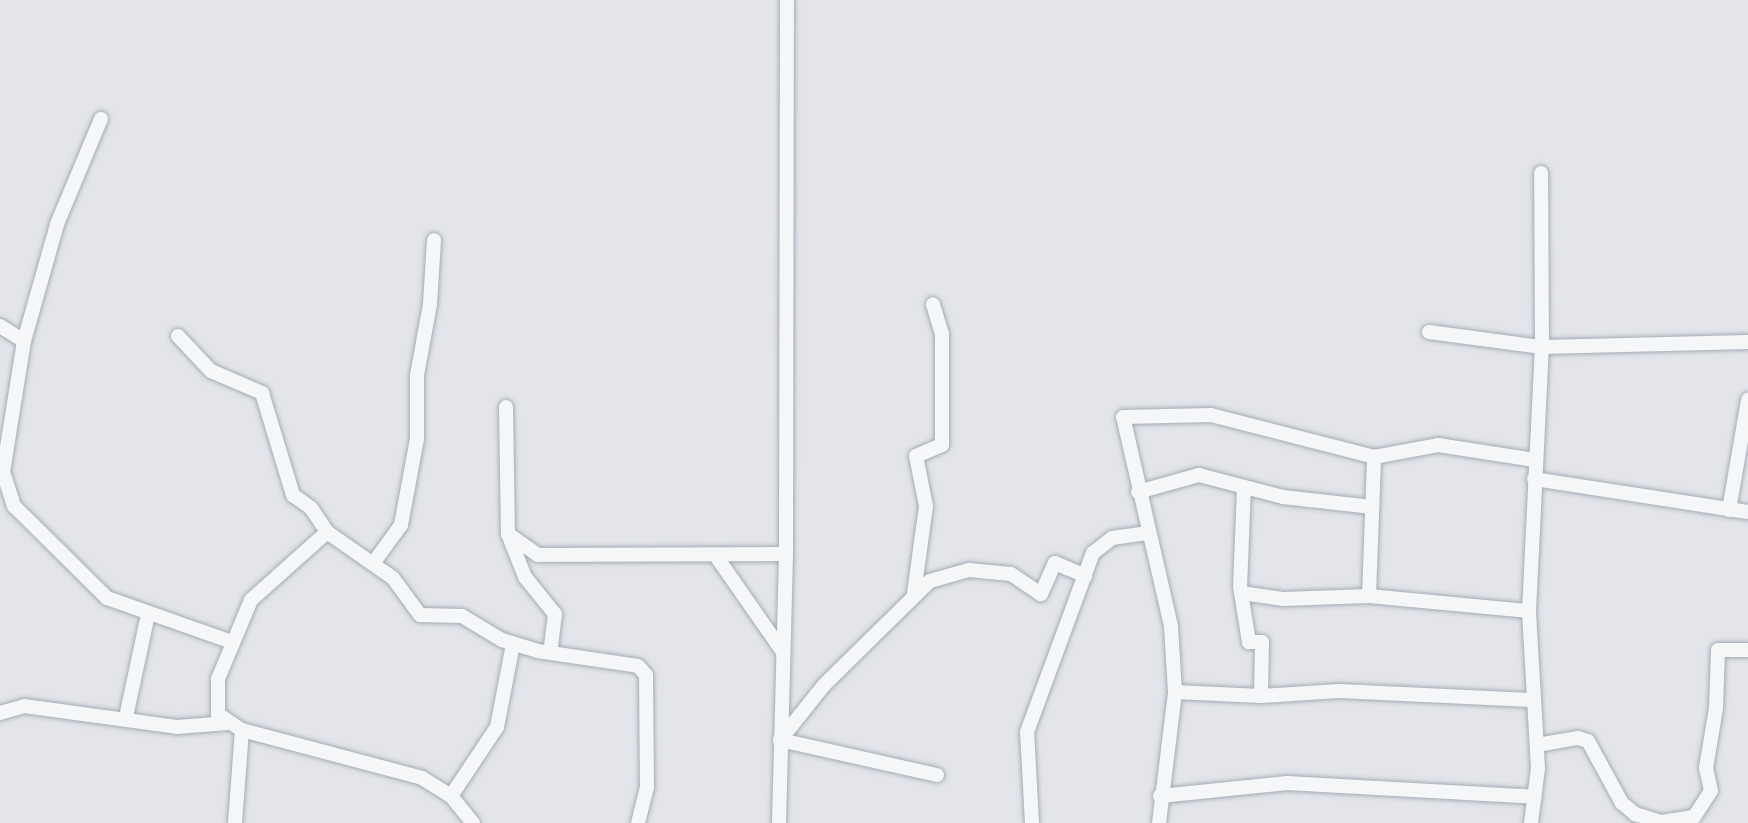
<!DOCTYPE html>
<style>
body{margin:0}
#map{position:relative;width:1748px;height:823px;overflow:hidden;background:#e3e5ea;font-family:"Work Sans",sans-serif}
div>[style]{position:absolute}
[style*='--x']{left:calc(var(--x)*1px);top:calc(var(--y)*1px);width:calc(var(--w)*1px);rotate:calc(var(--a)*1deg)}
.roads{filter:drop-shadow(0 0 2px #a9acb4) drop-shadow(0 0 2px #a9acb4)}
.street>*{height:14px;margin:-7px;padding:0 7px;transform-origin:7px;border-radius:7px;background:#f5f6f8}
span{translate:-50% -50%;white-space:nowrap;text-align:center;line-height:1.15;-webkit-text-stroke:7px #f3f4f7;paint-order:stroke}
</style>
<div id="map">
<div class="roads">
<div class="street">
<div style="--x:0;--y:326;--w:28;--a:32"></div>
<div style="--x:24;--y:341;--w:133;--a:99.1"></div>
<div style="--x:3;--y:472;--w:36;--a:72"></div>
<div style="--x:14;--y:506;--w:131;--a:44.7"></div>
<div style="--x:107;--y:598;--w:133;--a:19.4"></div>
<div style="--x:1429;--y:332;--w:114;--a:7.6"></div>
<div style="--x:1542;--y:347;--w:206;--a:-1.4"></div>
<div style="--x:178;--y:336;--w:48;--a:46.7"></div>
<div style="--x:211;--y:371;--w:56;--a:23.3"></div>
<div style="--x:262;--y:393;--w:107;--a:73.1"></div>
<div style="--x:293;--y:495;--w:22;--a:36"></div>
<div style="--x:311;--y:508;--w:29;--a:56"></div>
<div style="--x:327;--y:532;--w:80;--a:34.9"></div>
<div style="--x:393;--y:578;--w:46;--a:53.9"></div>
<div style="--x:420;--y:615;--w:42;--a:1.4"></div>
<div style="--x:462;--y:616;--w:47;--a:31"></div>
<div style="--x:502;--y:640;--w:37;--a:17"></div>
<div style="--x:537;--y:651;--w:102;--a:8.4"></div>
<div style="--x:638;--y:666;--w:12;--a:48"></div>
<div style="--x:646;--y:675;--w:112;--a:89.5"></div>
<div style="--x:647;--y:787;--w:37;--a:104"></div>
<div style="--x:24;--y:341;--w:122;--a:-74.2"></div>
<div style="--x:57;--y:224;--w:114;--a:-67.3"></div>
<div style="--x:506;--y:407;--w:127;--a:89.1"></div>
<div style="--x:508;--y:534;--w:46;--a:68.4"></div>
<div style="--x:525;--y:577;--w:48;--a:51"></div>
<div style="--x:555;--y:614;--w:39;--a:97"></div>
<div style="--x:1534;--y:479;--w:217;--a:8.8"></div>
<div style="--x:1244;--y:488;--w:98;--a:92.3"></div>
<div style="--x:1240;--y:586;--w:57;--a:80.9"></div>
<div style="--x:1249;--y:642;--w:13;--a:0"></div>
<div style="--x:1262;--y:642;--w:54;--a:91.1"></div>
<div style="--x:1138;--y:492;--w:63;--a:-15.6"></div>
<div style="--x:1199;--y:475;--w:87;--a:14.7"></div>
<div style="--x:1283;--y:497;--w:90;--a:6.4"></div>
<div style="--x:1729;--y:510;--w:112;--a:-80.2"></div>
<div style="--x:327;--y:532;--w:102;--a:138.2"></div>
<div style="--x:251;--y:600;--w:86;--a:112.7"></div>
<div style="--x:218;--y:679;--w:35;--a:90"></div>
<div style="--x:218;--y:714;--w:29;--a:34"></div>
<div style="--x:242;--y:730;--w:186;--a:14.9"></div>
<div style="--x:422;--y:778;--w:34;--a:32"></div>
<div style="--x:451;--y:796;--w:35;--a:51"></div>
<div style="--x:508;--y:534;--w:37;--a:35"></div>
<div style="--x:538;--y:555;--w:248;--a:-0.2"></div>
<div style="--x:716;--y:556;--w:117;--a:55.1"></div>
<div style="--x:374;--y:562;--w:46;--a:-53.9"></div>
<div style="--x:401;--y:525;--w:87;--a:-79.5"></div>
<div style="--x:417;--y:439;--w:64;--a:-90"></div>
<div style="--x:417;--y:375;--w:72;--a:-79.6"></div>
<div style="--x:430;--y:304;--w:64;--a:-86.4"></div>
<div style="--x:914;--y:593;--w:88;--a:-82.1"></div>
<div style="--x:926;--y:506;--w:51;--a:-101.3"></div>
<div style="--x:916;--y:456;--w:28;--a:-23"></div>
<div style="--x:942;--y:445;--w:111;--a:-90"></div>
<div style="--x:942;--y:334;--w:31;--a:-107"></div>
<div style="--x:1241;--y:593;--w:42;--a:8.1"></div>
<div style="--x:1283;--y:599;--w:86;--a:-2"></div>
<div style="--x:1369;--y:596;--w:161;--a:5.4"></div>
<div style="--x:1369;--y:596;--w:139;--a:-87.9"></div>
<div style="--x:1175;--y:692;--w:86;--a:2.7"></div>
<div style="--x:1261;--y:696;--w:78;--a:-3.7"></div>
<div style="--x:1339;--y:691;--w:192;--a:2.7"></div>
<div style="--x:0;--y:713;--w:25;--a:-16"></div>
<div style="--x:24;--y:706;--w:154;--a:7.8"></div>
<div style="--x:177;--y:727;--w:51;--a:-4.5"></div>
<div style="--x:126;--y:717;--w:105;--a:-77.9"></div>
<div style="--x:1537;--y:745;--w:42;--a:-9.7"></div>
<div style="--x:1578;--y:738;--w:10;--a:17"></div>
<div style="--x:1588;--y:741;--w:71;--a:61.3"></div>
<div style="--x:1622;--y:803;--w:17;--a:40"></div>
<div style="--x:1635;--y:814;--w:27;--a:17"></div>
<div style="--x:1661;--y:822;--w:33;--a:-9"></div>
<div style="--x:1694;--y:817;--w:31;--a:-57"></div>
<div style="--x:1711;--y:791;--w:24;--a:-102"></div>
<div style="--x:1706;--y:768;--w:61;--a:-80.5"></div>
<div style="--x:1716;--y:708;--w:58;--a:-88"></div>
<div style="--x:1718;--y:650;--w:30;--a:0"></div>
<div style="--x:937;--y:775;--w:161;--a:-167.4"></div>
<div style="--x:780;--y:740;--w:70;--a:-51.3"></div>
<div style="--x:824;--y:685;--w:148;--a:-44.5"></div>
<div style="--x:930;--y:581;--w:41;--a:-15.8"></div>
<div style="--x:969;--y:570;--w:42;--a:5.4"></div>
<div style="--x:1011;--y:574;--w:36;--a:34"></div>
<div style="--x:1041;--y:594;--w:34;--a:-66"></div>
<div style="--x:1055;--y:563;--w:33;--a:23"></div>
<div style="--x:451;--y:796;--w:83;--a:-56.3"></div>
<div style="--x:497;--y:727;--w:85;--a:-79.1"></div>
<div style="--x:1160;--y:796;--w:128;--a:-5.8"></div>
<div style="--x:1287;--y:783;--w:248;--a:3.2"></div>
<div style="--x:235;--y:823;--w:93;--a:-85.7"></div>
<div style="--x:779;--y:823;--w:269;--a:-88.5"></div>
<div style="--x:786;--y:554;--w:554;--a:-89.9"></div>
<div style="--x:1032;--y:823;--w:91;--a:-93.1"></div>
<div style="--x:1027;--y:732;--w:191;--a:-69.8"></div>
<div style="--x:1093;--y:553;--w:24;--a:-38"></div>
<div style="--x:1112;--y:538;--w:35;--a:-8"></div>
<div style="--x:1159;--y:823;--w:132;--a:-83"></div>
<div style="--x:1175;--y:692;--w:66;--a:-93.5"></div>
<div style="--x:1171;--y:626;--w:214;--a:-102.9"></div>
<div style="--x:1123;--y:417;--w:88;--a:-1.3"></div>
<div style="--x:1211;--y:415;--w:168;--a:14.4"></div>
<div style="--x:1374;--y:457;--w:65;--a:-10.6"></div>
<div style="--x:1438;--y:445;--w:98;--a:8.8"></div>
<div style="--x:1531;--y:823;--w:55;--a:-82.7"></div>
<div style="--x:1538;--y:768;--w:157;--a:-93.3"></div>
<div style="--x:1529;--y:611;--w:264;--a:-87.2"></div>
<div style="--x:1542;--y:347;--w:174;--a:-90.3"></div>
</div>
</div>
</div>
